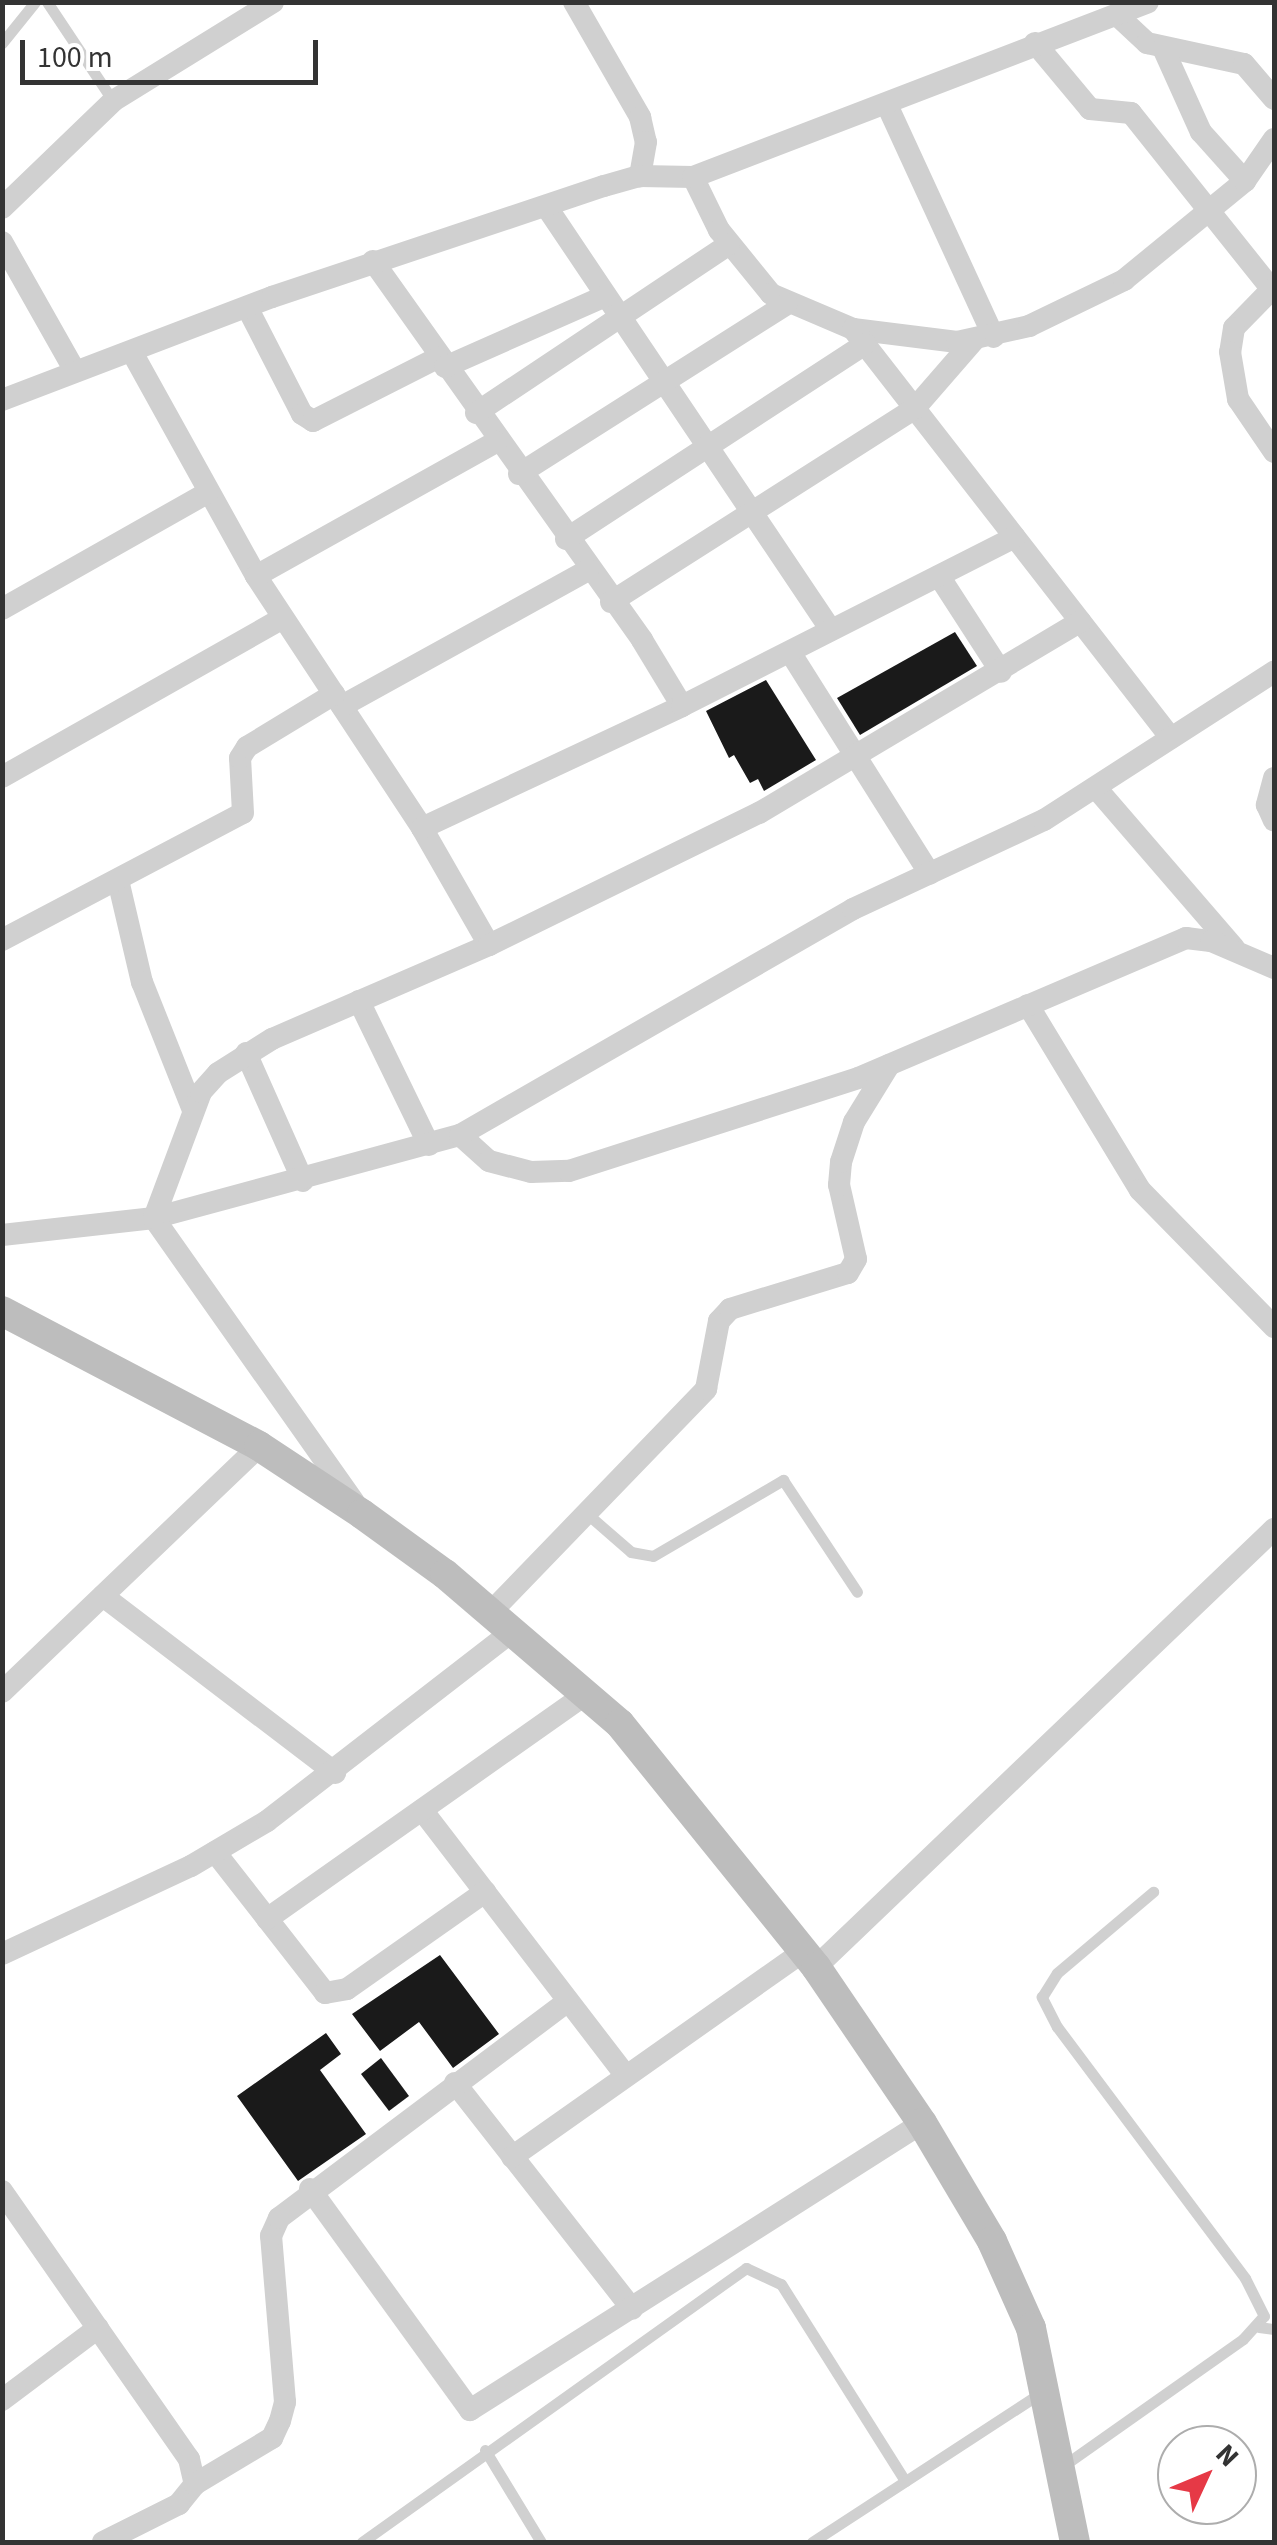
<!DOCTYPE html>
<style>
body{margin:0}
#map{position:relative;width:1277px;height:2545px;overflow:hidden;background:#fff;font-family:"Source Sans 3",sans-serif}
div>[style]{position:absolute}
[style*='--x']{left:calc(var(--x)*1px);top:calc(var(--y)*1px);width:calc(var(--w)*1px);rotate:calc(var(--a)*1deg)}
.building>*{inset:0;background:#1a1a1a}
.lane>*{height:11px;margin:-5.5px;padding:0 5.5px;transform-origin:5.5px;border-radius:5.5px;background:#d0d0d0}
.street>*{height:22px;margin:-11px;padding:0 11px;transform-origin:11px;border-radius:11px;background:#d0d0d0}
.secondary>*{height:30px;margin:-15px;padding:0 15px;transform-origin:15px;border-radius:15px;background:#bdbdbd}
span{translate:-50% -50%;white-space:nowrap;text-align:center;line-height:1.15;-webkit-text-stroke:10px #fff;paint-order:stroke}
.frame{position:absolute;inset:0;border:5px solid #333;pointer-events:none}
.north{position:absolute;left:1157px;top:2425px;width:100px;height:100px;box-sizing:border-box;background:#fff;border:2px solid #adadad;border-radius:50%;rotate:46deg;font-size:28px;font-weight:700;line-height:40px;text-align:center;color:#333}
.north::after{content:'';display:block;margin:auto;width:35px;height:45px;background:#e63946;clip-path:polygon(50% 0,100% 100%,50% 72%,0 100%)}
.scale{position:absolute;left:20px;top:40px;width:298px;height:45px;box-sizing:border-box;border:5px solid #333;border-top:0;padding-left:12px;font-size:30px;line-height:35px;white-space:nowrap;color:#333;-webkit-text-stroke:8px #fff;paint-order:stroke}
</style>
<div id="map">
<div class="building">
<div style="clip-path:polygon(955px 632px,977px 666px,860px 735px,837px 698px)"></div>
<div style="clip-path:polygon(766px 680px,816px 760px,764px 791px,758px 779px,750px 783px,734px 755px,729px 758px,706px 711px)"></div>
<div style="clip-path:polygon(440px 1955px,499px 2034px,453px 2068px,419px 2022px,380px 2051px,352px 2014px)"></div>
<div style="clip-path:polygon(326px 2033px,341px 2054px,320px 2070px,366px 2134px,298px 2181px,237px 2096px)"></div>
<div style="clip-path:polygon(381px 2058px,409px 2096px,389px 2111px,361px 2074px)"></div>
</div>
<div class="lane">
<div style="--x:47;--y:2;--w:119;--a:56.3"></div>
<div style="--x:2;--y:43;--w:53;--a:-51.2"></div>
<div style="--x:585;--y:1512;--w:61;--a:41"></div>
<div style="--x:631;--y:1552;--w:22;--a:10"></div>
<div style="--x:653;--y:1556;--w:151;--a:-30.3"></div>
<div style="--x:783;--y:1480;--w:134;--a:56.5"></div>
<div style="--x:1259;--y:2327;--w:15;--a:8"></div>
<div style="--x:485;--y:2450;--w:108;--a:58.7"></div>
<div style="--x:1063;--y:2466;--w:220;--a:-35.2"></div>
<div style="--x:1243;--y:2339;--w:31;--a:-48"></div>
<div style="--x:1264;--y:2316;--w:42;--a:-116.6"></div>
<div style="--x:1245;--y:2278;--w:314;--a:-126.8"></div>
<div style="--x:1057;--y:2027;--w:34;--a:-117"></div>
<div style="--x:1042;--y:1997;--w:28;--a:-58"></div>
<div style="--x:1057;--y:1973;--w:126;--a:-40.2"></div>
<div style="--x:362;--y:2542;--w:472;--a:-35.5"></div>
<div style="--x:746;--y:2268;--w:38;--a:25"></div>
<div style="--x:781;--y:2284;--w:233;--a:57.8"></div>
<div style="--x:812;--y:2542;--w:275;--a:-33.1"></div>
</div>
<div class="street">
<div style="--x:574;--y:2;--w:133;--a:60.1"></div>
<div style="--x:640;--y:117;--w:26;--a:77"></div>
<div style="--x:646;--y:142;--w:35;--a:100"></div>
<div style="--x:1118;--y:16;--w:40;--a:43"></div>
<div style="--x:1147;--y:43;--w:99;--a:12.2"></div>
<div style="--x:1244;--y:64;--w:46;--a:49.4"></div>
<div style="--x:1035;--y:43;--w:86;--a:50.2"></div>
<div style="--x:1090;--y:109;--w:41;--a:5.6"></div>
<div style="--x:1131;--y:113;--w:229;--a:51.4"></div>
<div style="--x:1163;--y:48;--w:92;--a:65.7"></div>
<div style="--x:1201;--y:132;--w:66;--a:48.1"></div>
<div style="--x:888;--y:107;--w:253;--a:65.3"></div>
<div style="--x:693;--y:177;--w:59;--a:63.9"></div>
<div style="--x:719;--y:230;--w:82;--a:50.9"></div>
<div style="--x:771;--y:294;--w:89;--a:23.1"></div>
<div style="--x:853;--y:329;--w:105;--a:7.1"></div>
<div style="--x:957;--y:342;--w:74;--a:-12.5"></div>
<div style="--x:1029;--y:326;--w:106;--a:-25.8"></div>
<div style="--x:1124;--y:280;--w:156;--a:-39.3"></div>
<div style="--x:1245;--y:181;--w:51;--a:-55.4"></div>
<div style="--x:2;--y:208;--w:154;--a:-43.9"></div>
<div style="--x:113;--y:101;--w:188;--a:-31.7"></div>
<div style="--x:548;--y:209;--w:507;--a:56.09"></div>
<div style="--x:2;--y:242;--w:148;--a:60.5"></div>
<div style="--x:373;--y:261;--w:465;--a:54.6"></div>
<div style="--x:642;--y:640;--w:77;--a:58.8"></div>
<div style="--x:1272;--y:289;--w:54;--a:134.3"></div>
<div style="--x:1234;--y:328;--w:24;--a:99"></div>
<div style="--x:1230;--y:352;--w:48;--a:80.3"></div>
<div style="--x:1238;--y:399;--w:64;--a:55.8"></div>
<div style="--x:247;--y:307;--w:120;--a:62.8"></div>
<div style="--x:302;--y:414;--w:13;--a:32"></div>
<div style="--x:313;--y:421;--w:141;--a:-26.9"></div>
<div style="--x:853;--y:329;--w:518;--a:52.13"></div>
<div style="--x:133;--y:354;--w:254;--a:61"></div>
<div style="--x:256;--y:576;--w:302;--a:56.6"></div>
<div style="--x:422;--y:828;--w:135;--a:60.2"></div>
<div style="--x:445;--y:367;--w:175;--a:-23.9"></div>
<div style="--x:2;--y:400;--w:289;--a:-20.9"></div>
<div style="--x:272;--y:297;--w:350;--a:-18.5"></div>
<div style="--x:604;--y:186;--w:37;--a:-16"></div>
<div style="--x:640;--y:176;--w:53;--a:1.1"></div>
<div style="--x:693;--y:177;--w:487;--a:-21"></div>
<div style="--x:476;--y:413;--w:304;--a:-33.7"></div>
<div style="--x:519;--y:474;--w:317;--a:-32.4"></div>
<div style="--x:566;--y:539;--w:357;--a:-33.1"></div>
<div style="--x:256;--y:576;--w:275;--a:-29.2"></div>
<div style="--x:939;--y:576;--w:114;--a:57.1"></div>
<div style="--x:611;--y:602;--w:361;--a:-32.5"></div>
<div style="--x:915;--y:408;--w:91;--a:-49"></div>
<div style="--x:2;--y:609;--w:236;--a:-29.5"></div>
<div style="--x:790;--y:652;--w:262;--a:57.8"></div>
<div style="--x:342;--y:706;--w:281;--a:-28.9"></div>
<div style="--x:2;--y:777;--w:321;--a:-29.5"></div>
<div style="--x:1274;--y:778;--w:28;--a:105"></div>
<div style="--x:1267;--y:805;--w:17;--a:66"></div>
<div style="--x:1096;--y:788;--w:211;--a:49.2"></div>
<div style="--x:422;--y:828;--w:287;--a:-25.1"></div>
<div style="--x:682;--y:706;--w:373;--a:-26.9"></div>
<div style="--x:118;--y:880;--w:105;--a:76.8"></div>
<div style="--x:142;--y:982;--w:138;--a:68.3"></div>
<div style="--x:2;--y:940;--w:272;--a:-27.8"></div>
<div style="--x:243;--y:813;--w:55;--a:-93.1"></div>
<div style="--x:240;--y:758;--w:13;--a:-58"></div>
<div style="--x:247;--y:747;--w:102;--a:-31.3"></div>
<div style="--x:359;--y:1001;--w:160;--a:64.1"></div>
<div style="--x:1028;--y:1005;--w:216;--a:58.8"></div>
<div style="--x:1140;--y:1190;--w:192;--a:45.6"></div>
<div style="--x:246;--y:1053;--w:140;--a:66"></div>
<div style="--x:460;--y:1135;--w:39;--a:42"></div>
<div style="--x:489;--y:1161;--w:43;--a:14.7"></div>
<div style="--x:531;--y:1172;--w:38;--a:-2"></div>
<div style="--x:569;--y:1171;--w:304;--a:-17.8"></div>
<div style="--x:858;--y:1078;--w:357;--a:-23.1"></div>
<div style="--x:1186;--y:938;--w:25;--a:7"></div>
<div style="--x:1211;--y:941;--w:69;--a:23.2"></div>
<div style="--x:2;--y:1235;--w:153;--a:-6.4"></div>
<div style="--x:154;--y:1218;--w:317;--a:-15.2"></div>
<div style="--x:460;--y:1135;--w:453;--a:-29.9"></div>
<div style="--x:853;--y:909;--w:211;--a:-25"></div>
<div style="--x:1044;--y:820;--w:274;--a:-32.8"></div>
<div style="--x:354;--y:1502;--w:347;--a:-125.2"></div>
<div style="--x:154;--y:1218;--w:134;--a:-69.5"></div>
<div style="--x:201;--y:1092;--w:25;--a:-48"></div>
<div style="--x:218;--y:1073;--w:64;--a:-32.2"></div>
<div style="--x:272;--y:1039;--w:236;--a:-23.4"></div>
<div style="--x:489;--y:945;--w:301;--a:-26.1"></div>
<div style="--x:759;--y:813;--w:374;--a:-30.8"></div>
<div style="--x:103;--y:1596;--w:292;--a:37.3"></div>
<div style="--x:491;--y:1612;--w:310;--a:-46"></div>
<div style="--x:706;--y:1389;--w:69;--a:-79.2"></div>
<div style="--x:719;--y:1321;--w:16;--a:-47"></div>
<div style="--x:730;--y:1309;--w:123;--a:-17"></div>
<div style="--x:848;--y:1273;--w:16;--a:-60"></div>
<div style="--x:856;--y:1259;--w:76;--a:-102.9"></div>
<div style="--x:839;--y:1185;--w:23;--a:-85"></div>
<div style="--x:841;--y:1162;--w:42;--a:-72"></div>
<div style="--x:854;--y:1122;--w:67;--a:-58.4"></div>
<div style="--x:2;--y:1692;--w:356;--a:-43.7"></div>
<div style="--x:422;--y:1810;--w:335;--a:52.5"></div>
<div style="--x:215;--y:1852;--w:179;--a:52"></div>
<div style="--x:325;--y:1993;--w:22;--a:-10"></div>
<div style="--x:347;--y:1989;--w:169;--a:-35.1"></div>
<div style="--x:267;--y:1919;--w:390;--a:-35.2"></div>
<div style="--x:2;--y:1954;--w:208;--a:-25"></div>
<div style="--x:191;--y:1866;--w:88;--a:-30.6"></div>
<div style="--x:267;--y:1821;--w:311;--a:-37.7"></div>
<div style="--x:816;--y:1967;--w:634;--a:-43.72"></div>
<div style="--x:455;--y:2083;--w:287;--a:51.9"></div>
<div style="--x:512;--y:2157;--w:357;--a:-35.2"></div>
<div style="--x:310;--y:2189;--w:273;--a:54.1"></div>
<div style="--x:470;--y:2410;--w:535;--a:-32.41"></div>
<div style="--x:2;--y:2191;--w:327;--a:55.1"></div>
<div style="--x:189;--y:2459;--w:26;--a:77"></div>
<div style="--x:195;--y:2484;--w:26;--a:129"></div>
<div style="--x:179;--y:2504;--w:85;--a:153.4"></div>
<div style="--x:2;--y:2400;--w:120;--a:-36.9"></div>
<div style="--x:195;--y:2484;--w:90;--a:-30.9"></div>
<div style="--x:272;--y:2438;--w:19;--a:-65"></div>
<div style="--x:280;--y:2421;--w:20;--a:-75"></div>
<div style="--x:285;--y:2402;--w:167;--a:-94.8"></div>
<div style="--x:271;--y:2236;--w:20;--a:-66"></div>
<div style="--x:279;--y:2218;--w:361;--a:-36.9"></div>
</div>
<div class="secondary">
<div style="--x:2;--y:1311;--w:290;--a:27.7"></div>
<div style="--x:259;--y:1446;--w:123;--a:33.4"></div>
<div style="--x:362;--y:1514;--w:102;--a:35.9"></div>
<div style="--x:445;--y:1574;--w:230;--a:40.6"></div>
<div style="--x:620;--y:1724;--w:312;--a:51.1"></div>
<div style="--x:816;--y:1967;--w:189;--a:55.8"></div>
<div style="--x:922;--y:2123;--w:137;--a:59.3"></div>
<div style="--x:992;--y:2241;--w:95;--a:65.9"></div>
<div style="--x:1031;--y:2328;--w:218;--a:78.4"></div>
</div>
<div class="frame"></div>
<div class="north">N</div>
<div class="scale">100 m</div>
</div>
